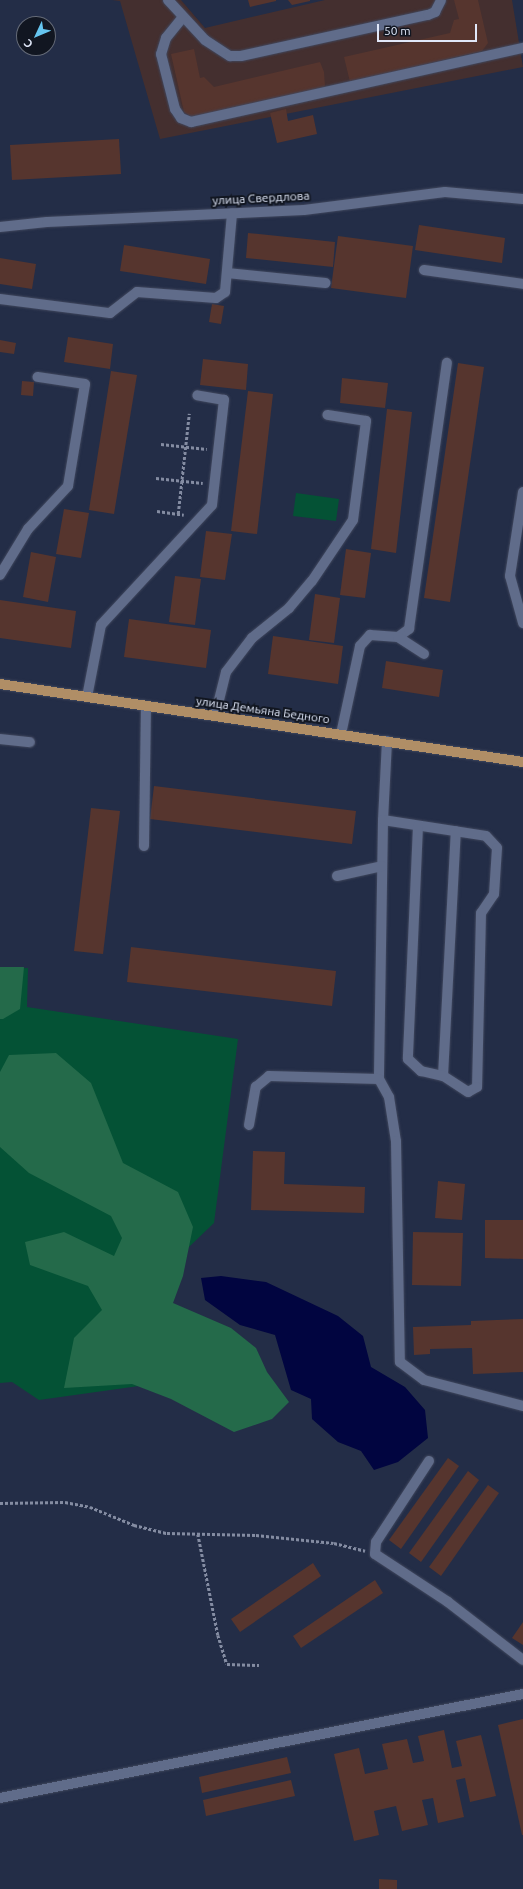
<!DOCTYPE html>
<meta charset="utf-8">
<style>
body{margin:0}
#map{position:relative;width:523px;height:1889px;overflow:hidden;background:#232d47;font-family:Ubuntu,sans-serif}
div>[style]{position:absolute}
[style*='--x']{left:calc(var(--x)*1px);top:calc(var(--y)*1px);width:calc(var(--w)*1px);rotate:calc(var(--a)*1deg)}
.commercial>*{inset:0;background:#442f2f}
.green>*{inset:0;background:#045235}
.forest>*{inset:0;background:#246a4a}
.water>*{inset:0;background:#010540}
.building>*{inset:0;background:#56352e}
.path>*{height:2.5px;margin-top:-1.25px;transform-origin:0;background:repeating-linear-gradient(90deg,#848ca2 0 3px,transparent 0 5px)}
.roads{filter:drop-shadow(0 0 1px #40475d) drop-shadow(0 0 1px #40475d)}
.minor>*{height:10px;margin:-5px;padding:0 5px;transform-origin:5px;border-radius:5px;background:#606c8a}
.major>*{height:10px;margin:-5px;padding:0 5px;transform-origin:5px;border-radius:5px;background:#b08e66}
span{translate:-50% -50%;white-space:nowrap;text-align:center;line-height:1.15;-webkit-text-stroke:4px #111621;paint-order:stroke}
.street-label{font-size:12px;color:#e1e8f9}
.north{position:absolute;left:16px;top:16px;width:40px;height:40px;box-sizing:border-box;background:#111621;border:1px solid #646a77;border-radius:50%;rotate:226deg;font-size:11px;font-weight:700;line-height:16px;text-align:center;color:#e1e8f9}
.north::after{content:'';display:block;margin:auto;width:14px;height:18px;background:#65c5ef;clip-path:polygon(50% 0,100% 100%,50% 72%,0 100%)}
.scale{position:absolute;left:377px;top:24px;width:100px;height:18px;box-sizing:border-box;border:2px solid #e1e8f9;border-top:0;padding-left:5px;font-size:12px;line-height:14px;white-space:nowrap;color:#e1e8f9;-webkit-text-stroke:3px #111621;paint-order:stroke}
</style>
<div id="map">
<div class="commercial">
<div style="clip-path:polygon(112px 0,181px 0,205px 28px,325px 0,512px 0,523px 67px,160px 139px,120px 1px)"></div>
</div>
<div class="green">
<div style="clip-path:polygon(296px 493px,339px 499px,336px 521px,293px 516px)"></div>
<div style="clip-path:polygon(28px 968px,27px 1007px,238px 1039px,214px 1223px,142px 1292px,139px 1386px,39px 1400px,12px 1382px,0 1383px,0 969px)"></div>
</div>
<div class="forest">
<div style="clip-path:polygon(0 967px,24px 967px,20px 1009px,3px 1019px,0 1019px)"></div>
<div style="clip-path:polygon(56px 1053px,91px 1083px,123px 1163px,178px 1192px,193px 1227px,183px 1276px,173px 1303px,231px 1328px,256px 1348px,267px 1372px,289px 1402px,272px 1419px,234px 1432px,171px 1399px,132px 1384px,64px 1388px,74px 1338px,102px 1310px,88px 1286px,30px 1265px,25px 1242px,64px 1232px,114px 1256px,122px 1238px,111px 1216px,29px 1173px,0 1147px,0 1072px,9px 1055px)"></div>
</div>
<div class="water">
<div style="clip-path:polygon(221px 1276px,266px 1282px,338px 1316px,363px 1336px,371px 1367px,405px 1387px,425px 1410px,428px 1438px,398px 1462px,374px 1470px,361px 1451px,338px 1442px,312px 1419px,311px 1399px,291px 1390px,275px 1335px,240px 1325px,205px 1300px,201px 1278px)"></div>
</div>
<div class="building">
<div style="clip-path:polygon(248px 0,276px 0,276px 1px,250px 7px)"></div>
<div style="clip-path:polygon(288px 0,310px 0,310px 1px,292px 5px)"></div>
<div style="clip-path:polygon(454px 0,478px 0,488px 43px,482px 51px,350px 82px,344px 57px,450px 33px,454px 20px,459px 19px)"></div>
<div style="clip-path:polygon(194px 49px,200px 78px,204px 77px,214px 87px,320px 62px,324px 72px,325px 87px,193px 118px,184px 112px,171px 54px)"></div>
<div style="clip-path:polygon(286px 109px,288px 121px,313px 115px,317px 134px,277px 143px,270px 113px)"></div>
<div style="clip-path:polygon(119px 139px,121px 174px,12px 180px,10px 145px)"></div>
<div style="clip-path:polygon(419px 225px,505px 238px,502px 263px,415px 250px)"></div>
<div style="clip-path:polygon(248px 233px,335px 242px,333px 267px,246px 258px)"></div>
<div style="clip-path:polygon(338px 236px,413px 246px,406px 298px,331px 288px)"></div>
<div style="clip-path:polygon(124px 245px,210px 259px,206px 284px,120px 271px)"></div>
<div style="clip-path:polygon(0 258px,36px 264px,32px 289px,0 284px)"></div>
<div style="clip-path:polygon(212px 304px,224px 306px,221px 324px,209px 322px)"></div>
<div style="clip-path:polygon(68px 337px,113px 344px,110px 369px,64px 362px)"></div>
<div style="clip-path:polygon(0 340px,16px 343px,14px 354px,0 352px)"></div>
<div style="clip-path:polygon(203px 359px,248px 364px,246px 390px,200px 385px)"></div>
<div style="clip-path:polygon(458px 363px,484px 367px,450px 602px,424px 598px)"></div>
<div style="clip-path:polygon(111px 371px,137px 375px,114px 514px,89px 510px)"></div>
<div style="clip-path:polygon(342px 378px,388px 383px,385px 408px,340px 403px)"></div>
<div style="clip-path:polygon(22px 381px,34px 382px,33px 396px,21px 395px)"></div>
<div style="clip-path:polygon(248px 391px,273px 394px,257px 534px,231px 531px)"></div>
<div style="clip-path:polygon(387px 409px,412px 412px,396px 553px,371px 549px)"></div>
<div style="clip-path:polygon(64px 509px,89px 513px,81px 558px,56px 554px)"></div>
<div style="clip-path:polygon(206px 531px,232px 534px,225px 580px,200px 577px)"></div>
<div style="clip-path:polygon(346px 549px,371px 553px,365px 598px,340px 595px)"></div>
<div style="clip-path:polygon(31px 552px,56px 557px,48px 602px,23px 597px)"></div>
<div style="clip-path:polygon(175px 576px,201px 579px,195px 625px,169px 622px)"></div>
<div style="clip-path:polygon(315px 594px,340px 598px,334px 643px,309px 640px)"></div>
<div style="clip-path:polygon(0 600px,76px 611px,71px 648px,0 638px)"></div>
<div style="clip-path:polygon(129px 619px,211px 630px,206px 668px,124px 657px)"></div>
<div style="clip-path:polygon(273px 636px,343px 646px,338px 684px,268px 674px)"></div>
<div style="clip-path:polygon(386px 661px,443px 670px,439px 697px,382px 688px)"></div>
<div style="clip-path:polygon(154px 786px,356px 811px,352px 844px,150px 819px)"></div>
<div style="clip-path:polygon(91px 808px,120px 811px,103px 954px,74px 951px)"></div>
<div style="clip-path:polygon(131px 947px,336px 971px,332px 1006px,127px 982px)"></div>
<div style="clip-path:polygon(253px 1151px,285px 1152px,284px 1184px,365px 1187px,364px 1213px,251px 1210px)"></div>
<div style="clip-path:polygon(438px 1181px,465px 1184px,462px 1220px,435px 1218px)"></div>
<div style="clip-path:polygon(485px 1220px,523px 1220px,523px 1259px,485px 1258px)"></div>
<div style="clip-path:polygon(413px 1232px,463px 1233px,461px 1286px,412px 1285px)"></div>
<div style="clip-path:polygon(523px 1319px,523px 1372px,473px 1374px,472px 1348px,430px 1349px,430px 1354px,414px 1355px,413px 1327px,471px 1325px,471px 1321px)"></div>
<div style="clip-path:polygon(448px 1458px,459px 1466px,401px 1549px,389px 1540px)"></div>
<div style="clip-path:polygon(468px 1471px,479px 1480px,421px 1562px,409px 1553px)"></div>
<div style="clip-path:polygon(488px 1485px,499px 1493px,441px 1576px,429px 1567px)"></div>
<div style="clip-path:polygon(313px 1563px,321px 1576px,240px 1632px,231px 1619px)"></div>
<div style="clip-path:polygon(375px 1580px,383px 1593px,301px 1648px,293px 1636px)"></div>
<div style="clip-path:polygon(523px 1622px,523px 1645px,512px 1638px)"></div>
<div style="clip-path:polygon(523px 1719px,523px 1835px,522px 1835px,498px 1725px)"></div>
<div style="clip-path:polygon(444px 1730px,452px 1768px,462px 1766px,456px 1741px,481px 1735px,496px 1796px,470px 1802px,465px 1778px,456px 1780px,464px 1817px,438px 1823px,433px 1798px,422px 1800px,428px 1825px,402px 1831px,396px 1806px,374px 1811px,379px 1835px,354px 1841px,334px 1754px,359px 1748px,365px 1774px,388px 1769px,382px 1744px,407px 1739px,413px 1763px,424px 1761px,418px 1736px)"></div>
<div style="clip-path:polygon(287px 1757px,291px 1773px,202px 1793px,199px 1777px)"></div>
<div style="clip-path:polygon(291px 1780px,295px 1796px,206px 1816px,203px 1800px)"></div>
<div style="clip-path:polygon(379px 1879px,397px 1880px,397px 1889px,379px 1889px)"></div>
</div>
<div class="path">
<div style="--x:161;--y:444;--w:46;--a:6.2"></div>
<div style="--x:156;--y:478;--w:47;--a:6.1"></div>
<div style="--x:157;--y:511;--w:27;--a:8"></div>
<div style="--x:178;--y:514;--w:101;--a:-83.7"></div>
<div style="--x:0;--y:1503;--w:65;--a:-0.9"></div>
<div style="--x:65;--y:1502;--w:25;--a:11"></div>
<div style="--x:90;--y:1507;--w:48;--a:22.2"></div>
<div style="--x:134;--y:1525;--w:34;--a:14"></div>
<div style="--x:167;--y:1533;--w:89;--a:1.3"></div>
<div style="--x:256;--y:1535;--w:78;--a:5.9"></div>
<div style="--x:334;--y:1543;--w:32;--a:14"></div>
<div style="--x:198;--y:1534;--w:103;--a:78.8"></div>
<div style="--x:218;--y:1635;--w:30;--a:73"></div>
<div style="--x:227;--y:1664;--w:32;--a:2"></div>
</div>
<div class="roads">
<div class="minor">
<div style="--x:168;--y:0;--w:54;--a:47.2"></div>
<div style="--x:205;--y:40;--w:30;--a:33"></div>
<div style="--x:230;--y:56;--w:11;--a:0"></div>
<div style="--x:241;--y:56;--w:191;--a:-12.4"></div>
<div style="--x:428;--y:15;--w:8;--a:-23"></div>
<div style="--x:435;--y:12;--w:13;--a:-63"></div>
<div style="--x:183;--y:17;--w:27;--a:129"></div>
<div style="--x:166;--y:38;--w:17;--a:107"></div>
<div style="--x:161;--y:54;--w:57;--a:75.7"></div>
<div style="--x:175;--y:109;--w:11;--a:56"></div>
<div style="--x:181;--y:118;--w:11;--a:22"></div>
<div style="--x:191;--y:122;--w:340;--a:-12.6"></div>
<div style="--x:0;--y:227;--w:47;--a:-6.1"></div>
<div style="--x:47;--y:222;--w:257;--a:-2.7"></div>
<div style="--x:304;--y:210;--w:142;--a:-7.3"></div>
<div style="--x:445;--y:192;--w:78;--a:5.1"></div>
<div style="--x:424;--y:270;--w:100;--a:8"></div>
<div style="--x:227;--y:273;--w:99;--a:5.8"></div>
<div style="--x:0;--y:299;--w:111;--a:7.3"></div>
<div style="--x:110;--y:313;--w:34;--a:-38"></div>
<div style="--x:137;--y:292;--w:79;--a:4.3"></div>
<div style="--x:216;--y:298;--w:11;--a:-34"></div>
<div style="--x:225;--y:292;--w:79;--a:-84.9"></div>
<div style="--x:523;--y:492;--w:85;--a:98.8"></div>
<div style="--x:510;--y:576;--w:49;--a:74.5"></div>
<div style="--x:0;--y:575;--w:54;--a:-58.7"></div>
<div style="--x:28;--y:529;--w:59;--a:-47.1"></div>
<div style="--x:68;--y:486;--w:103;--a:-80.5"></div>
<div style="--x:85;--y:384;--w:48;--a:-171.5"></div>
<div style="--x:398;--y:637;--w:14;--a:-36"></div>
<div style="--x:409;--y:629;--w:269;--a:-81.9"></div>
<div style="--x:87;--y:697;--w:73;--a:-79"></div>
<div style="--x:101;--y:625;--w:163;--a:-47.2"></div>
<div style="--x:212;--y:505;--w:106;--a:-83.5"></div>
<div style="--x:224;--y:400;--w:27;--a:-170"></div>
<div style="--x:215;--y:716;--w:45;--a:-76"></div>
<div style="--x:226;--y:672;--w:43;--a:-52.6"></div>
<div style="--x:252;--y:638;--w:48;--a:-39"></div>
<div style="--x:289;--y:608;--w:35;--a:-50"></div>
<div style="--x:312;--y:581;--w:73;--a:-56.1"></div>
<div style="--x:353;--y:520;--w:100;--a:-82.5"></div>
<div style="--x:366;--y:421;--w:39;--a:-171"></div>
<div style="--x:341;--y:734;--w:90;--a:-77.8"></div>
<div style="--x:360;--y:646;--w:15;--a:-48"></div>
<div style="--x:370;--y:635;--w:28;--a:4"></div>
<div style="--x:398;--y:637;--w:31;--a:33"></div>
<div style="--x:0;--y:739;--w:30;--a:6"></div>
<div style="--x:387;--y:741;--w:79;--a:92.9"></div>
<div style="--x:383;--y:820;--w:259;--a:90.9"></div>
<div style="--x:379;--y:1079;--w:21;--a:61"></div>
<div style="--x:389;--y:1097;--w:45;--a:81"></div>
<div style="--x:396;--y:1141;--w:221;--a:89"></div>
<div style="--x:400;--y:1362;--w:30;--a:37"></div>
<div style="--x:424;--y:1380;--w:102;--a:14.7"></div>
<div style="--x:383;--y:820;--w:104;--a:8.8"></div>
<div style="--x:486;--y:836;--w:16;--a:47"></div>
<div style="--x:497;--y:848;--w:46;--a:93.7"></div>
<div style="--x:494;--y:894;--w:23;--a:124"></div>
<div style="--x:481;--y:913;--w:174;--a:91.3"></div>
<div style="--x:477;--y:1087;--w:10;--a:151"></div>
<div style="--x:468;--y:1092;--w:30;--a:-147"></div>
<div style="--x:443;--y:1076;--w:245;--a:-87"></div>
<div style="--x:418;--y:826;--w:233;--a:92.5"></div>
<div style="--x:408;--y:1059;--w:18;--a:43"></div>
<div style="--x:421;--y:1071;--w:23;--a:13"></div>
<div style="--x:144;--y:846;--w:140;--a:-89.2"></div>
<div style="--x:337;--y:876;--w:46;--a:-12.5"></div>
<div style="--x:249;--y:1125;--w:39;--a:-80"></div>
<div style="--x:256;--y:1087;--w:17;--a:-40"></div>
<div style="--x:269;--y:1076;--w:110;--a:1.6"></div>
<div style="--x:429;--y:1461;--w:97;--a:123.2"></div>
<div style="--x:376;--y:1542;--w:12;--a:95"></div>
<div style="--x:375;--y:1554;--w:87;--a:33.3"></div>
<div style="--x:448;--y:1602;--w:95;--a:37.7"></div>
<div style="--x:0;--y:1798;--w:533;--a:-11.25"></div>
</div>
<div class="major">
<div style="--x:0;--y:684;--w:529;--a:8.48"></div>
</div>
</div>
<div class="street-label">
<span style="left:261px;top:198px;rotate:-3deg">улица Свердлова</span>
<span style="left:263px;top:710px;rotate:8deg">улица Демьяна Бедного</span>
</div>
<div class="north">С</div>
<div class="scale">50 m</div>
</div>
